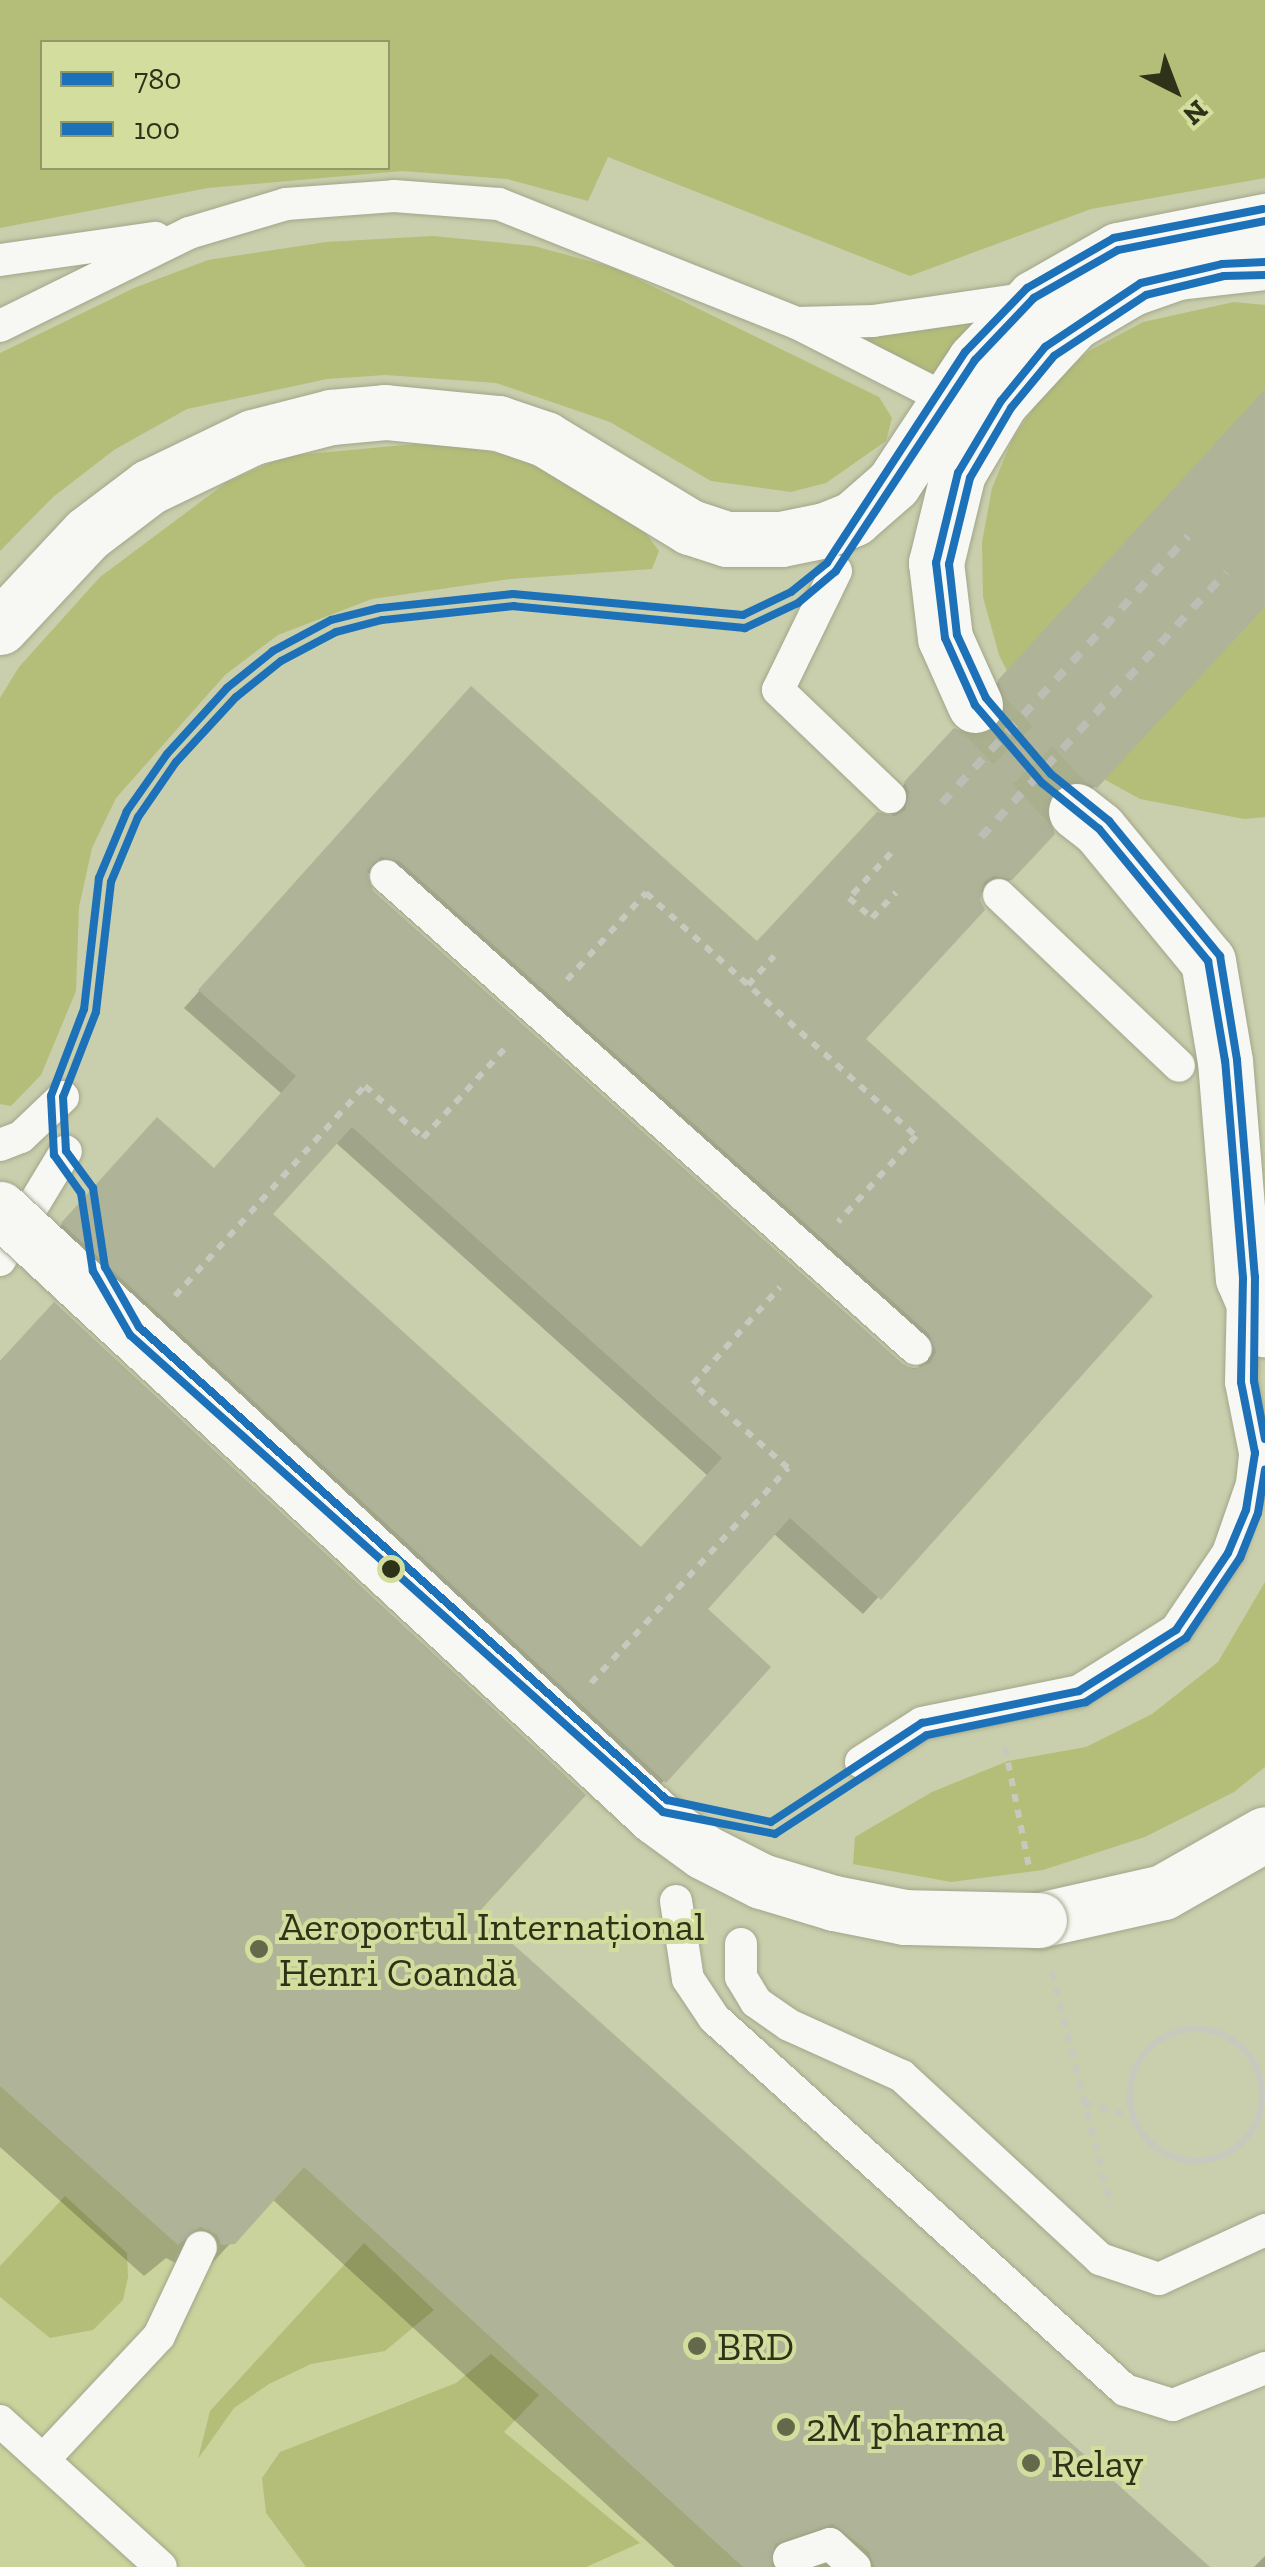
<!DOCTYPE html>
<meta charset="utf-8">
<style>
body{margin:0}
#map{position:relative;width:1265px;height:2567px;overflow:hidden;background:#c9ceac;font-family:"Zilla Slab",serif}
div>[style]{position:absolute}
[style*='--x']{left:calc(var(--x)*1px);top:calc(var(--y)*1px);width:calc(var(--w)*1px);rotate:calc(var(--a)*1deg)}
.built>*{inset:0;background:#cbd39c}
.green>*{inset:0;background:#b5be78}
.shadow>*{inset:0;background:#0003}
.building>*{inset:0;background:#afb398}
.tertiary-tunnel>*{height:55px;margin-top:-27.5px;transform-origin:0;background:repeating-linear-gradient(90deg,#aaaf8e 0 55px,transparent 0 83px)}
.path>*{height:6px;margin-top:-3px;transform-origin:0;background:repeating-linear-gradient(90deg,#c7c9bf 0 8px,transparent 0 16px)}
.path>.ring{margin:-3px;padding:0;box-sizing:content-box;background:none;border:6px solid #c7c9bf;border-radius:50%}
.roads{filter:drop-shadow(0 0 2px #a2a68b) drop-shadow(0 0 2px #a2a68b)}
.service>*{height:32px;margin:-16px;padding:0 16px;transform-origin:16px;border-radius:16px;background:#f7f8f3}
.tertiary>*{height:55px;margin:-27.5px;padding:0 27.5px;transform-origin:27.5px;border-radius:27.5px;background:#f7f8f3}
.rail>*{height:8px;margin-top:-4px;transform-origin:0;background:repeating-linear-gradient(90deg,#bcbdb4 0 12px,transparent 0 24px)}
.bridges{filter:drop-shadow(0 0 2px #a2a68b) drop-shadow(0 0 2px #a2a68b)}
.tertiary-bridge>*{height:55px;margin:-27.5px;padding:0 27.5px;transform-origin:27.5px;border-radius:27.5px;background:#f7f8f3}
.bus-1>*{height:8px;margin:-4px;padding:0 4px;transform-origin:4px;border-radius:4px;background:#1d71b8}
.bus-2>*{height:8px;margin:-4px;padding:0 4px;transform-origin:4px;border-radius:4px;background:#1d71b8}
.dots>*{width:28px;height:28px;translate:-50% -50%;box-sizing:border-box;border:5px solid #d3dd9d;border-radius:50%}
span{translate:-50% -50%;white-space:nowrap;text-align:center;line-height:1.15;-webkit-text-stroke:8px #d3dd9d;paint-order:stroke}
.poi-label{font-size:40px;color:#2e3218}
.left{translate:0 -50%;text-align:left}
.legend{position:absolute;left:40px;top:40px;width:350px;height:130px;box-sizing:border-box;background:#d3dd9d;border:2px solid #919968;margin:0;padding:12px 18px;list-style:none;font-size:30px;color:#2e3218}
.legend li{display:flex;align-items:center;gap:20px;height:50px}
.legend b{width:50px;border:2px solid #919968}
.north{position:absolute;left:1125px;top:40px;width:100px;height:100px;-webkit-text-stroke:8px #d3dd9d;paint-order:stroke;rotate:138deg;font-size:28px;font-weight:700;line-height:40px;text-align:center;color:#2e3218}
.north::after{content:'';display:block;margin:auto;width:35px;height:45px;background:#2e3218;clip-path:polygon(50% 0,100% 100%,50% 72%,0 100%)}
</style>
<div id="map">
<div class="built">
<div style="clip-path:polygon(46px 1311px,585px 1795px,479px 1914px,1210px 2567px,0 2567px,0 1361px)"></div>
</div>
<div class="green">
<div style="clip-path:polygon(evenodd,0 0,1265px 0,1265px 178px,1091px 209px,910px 276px,608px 157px,588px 201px,507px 179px,402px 171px,208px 188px,0 228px,0 0,42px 42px,388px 42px,388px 168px,42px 168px,42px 42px)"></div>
<div style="clip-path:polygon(433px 236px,534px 246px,615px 268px,879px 397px,892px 418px,886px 441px,826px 483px,791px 492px,711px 481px,610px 422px,496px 383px,386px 375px,327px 379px,187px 409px,114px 450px,53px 497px,0 551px,0 353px,134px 288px,208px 260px,326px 242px)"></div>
<div style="clip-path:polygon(1234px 302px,1265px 305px,1265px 817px,1244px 819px,1140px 799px,1091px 772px,1021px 699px,999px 655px,983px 597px,982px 542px,992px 488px,1012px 440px,1047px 388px,1089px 351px,1143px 322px)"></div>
<div style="clip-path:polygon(1018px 305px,950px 385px,838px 329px)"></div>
<div style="clip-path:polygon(415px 444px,469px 447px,551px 465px,634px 517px,659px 551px,652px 569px,510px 579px,372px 599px,278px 635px,225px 675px,116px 798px,92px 848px,79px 907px,76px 991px,41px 1075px,11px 1106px,0 1104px,0 698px,19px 667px,100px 577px,227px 482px,286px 456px)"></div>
<div style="clip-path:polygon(1265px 1582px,1265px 1767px,1234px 1792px,1145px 1837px,1043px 1870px,951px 1882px,853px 1864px,855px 1837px,932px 1792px,1008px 1761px,1086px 1747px,1152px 1714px,1218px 1662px)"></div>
<div style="clip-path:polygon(65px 2196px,127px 2253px,128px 2277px,123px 2300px,93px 2330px,50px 2338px,0 2297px,0 2266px)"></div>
<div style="clip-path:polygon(364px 2243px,434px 2310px,385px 2351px,311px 2364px,269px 2384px,234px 2408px,198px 2459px,210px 2411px)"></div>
<div style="clip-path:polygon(491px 2354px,539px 2395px,504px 2432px,640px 2543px,586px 2567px,306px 2567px,266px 2513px,262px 2478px,280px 2452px,456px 2383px)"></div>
</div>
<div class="shadow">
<div style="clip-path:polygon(evenodd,1265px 392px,1265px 602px,1079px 803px,1062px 795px,1045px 802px,1011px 879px,994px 895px,979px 892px,863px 1039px,1150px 1296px,863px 1614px,773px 1533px,704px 1609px,768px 1667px,648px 1798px,47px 1241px,141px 1136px,213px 1171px,282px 1094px,184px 1008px,454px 706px,756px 944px,892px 818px,889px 801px,938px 747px,988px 732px,983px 698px,1265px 392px,366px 873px,383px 877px,914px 1351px,920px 1369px,901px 1366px,371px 893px,366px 873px,1265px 392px,335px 1142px,708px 1476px,640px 1550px,269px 1215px,335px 1142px)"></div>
<div style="clip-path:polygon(54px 1305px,475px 1913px,1207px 2567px,814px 2567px,800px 2556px,774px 2567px,675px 2567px,272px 2199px,200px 2276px,166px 2258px,144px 2276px,0 2147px,0 1361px)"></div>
<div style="clip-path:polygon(1265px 2556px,1265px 2567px,1254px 2567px)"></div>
</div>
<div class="building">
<div style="clip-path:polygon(evenodd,1265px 389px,1265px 607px,1097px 788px,1079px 780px,1052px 791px,1045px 808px,1055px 834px,1012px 880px,994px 876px,984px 882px,980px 900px,985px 910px,866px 1039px,1153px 1296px,881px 1600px,790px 1518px,708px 1609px,771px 1667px,666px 1783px,61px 1223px,157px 1117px,214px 1168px,296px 1076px,198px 990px,471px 686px,757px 941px,877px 812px,895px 816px,905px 810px,909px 792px,904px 782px,954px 728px,973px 736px,1000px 724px,1006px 707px,998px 680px,1265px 389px,381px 857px,399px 861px,929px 1334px,936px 1352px,930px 1363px,913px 1369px,903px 1364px,373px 891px,367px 871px,381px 857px,1265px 389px,352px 1127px,722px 1458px,641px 1547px,273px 1214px,352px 1127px)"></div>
<div style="clip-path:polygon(54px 1302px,586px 1795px,478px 1913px,1210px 2567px,874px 2567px,869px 2552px,833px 2524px,775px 2544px,772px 2567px,743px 2567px,304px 2167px,235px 2244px,221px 2245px,217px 2235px,200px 2227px,178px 2245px,0 2086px,0 1361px)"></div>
</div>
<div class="tertiary-tunnel">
<div style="--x:975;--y:705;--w:146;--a:46.4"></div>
</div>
<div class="path">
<div style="--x:891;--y:853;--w:62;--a:133"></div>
<div style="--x:849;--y:898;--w:30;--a:41"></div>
<div style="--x:872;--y:918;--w:35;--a:-47"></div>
<div style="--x:567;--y:980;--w:118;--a:-47.8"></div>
<div style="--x:646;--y:893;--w:363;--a:42"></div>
<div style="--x:916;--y:1136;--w:116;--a:132.2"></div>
<div style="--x:748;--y:985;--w:39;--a:-48"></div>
<div style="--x:175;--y:1296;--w:283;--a:-47.9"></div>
<div style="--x:365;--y:1086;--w:78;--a:41.9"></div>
<div style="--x:423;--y:1138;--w:126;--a:-47.6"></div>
<div style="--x:591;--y:1683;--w:292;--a:-47.5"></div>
<div style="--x:788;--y:1468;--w:127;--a:-138.5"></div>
<div style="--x:693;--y:1384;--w:130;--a:-48.1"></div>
<div style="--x:1005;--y:1747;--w:122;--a:78.7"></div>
<div style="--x:1052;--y:1972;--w:242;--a:75.9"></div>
<div class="ring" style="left:1130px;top:2029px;width:126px;height:126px"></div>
<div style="--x:1084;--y:2103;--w:51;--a:15.9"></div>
</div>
<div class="roads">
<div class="service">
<div style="--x:0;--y:260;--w:157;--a:-8.1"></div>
<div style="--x:0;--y:326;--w:211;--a:-26.2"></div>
<div style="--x:189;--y:233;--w:101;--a:-16.6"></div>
<div style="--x:286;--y:204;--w:108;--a:-4.2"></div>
<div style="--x:394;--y:196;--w:105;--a:4.4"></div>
<div style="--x:499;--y:204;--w:321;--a:21.8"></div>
<div style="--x:948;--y:400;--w:169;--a:-153"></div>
<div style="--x:797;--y:323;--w:76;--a:-1.5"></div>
<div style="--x:873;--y:321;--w:159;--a:-8.3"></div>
<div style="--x:836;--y:571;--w:132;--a:116"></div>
<div style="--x:778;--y:690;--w:155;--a:43.7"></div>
<div style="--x:386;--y:876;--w:710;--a:41.75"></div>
<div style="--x:999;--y:895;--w:248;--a:43.5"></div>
<div style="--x:0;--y:1145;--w:22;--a:-21"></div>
<div style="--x:21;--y:1137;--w:58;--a:-43.6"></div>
<div style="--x:0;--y:1260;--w:127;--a:-58.8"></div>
<div style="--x:861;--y:1762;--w:72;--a:-32.6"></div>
<div style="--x:922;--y:1723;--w:160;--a:-11.5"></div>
<div style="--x:1079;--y:1691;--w:115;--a:-32.2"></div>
<div style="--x:1176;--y:1630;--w:93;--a:-56"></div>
<div style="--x:1228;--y:1553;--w:73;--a:-70.8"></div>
<div style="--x:1252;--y:1484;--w:31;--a:-84"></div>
<div style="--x:1255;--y:1453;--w:72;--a:-101.2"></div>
<div style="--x:1241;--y:1382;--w:85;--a:-88.7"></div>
<div style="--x:676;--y:1901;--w:79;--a:81.3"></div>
<div style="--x:688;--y:1979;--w:47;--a:56.3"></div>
<div style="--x:714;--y:2018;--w:554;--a:42.15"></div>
<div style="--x:1125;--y:2390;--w:50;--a:17.4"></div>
<div style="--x:1173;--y:2405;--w:99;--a:-21.9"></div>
<div style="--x:741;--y:1944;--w:33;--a:90"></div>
<div style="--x:741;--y:1977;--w:29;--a:59"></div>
<div style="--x:756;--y:2002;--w:40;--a:34.9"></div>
<div style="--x:789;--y:2025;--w:124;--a:24.3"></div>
<div style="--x:902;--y:2076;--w:270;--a:42.7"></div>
<div style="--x:1100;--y:2259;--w:62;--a:18.7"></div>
<div style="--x:1159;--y:2279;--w:117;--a:-24.8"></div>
<div style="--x:0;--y:2421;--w:217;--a:42.2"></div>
<div style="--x:43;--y:2460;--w:170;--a:-46.9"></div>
<div style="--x:159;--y:2336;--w:98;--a:-64.7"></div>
<div style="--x:789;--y:2558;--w:43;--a:-18.9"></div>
<div style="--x:830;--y:2544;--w:34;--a:43"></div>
</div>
<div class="tertiary">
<div style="--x:0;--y:627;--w:127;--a:-46.9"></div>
<div style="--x:87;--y:534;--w:78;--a:-37.2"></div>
<div style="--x:149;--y:487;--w:115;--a:-25.7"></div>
<div style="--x:253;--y:437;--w:81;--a:-14.4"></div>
<div style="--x:331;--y:417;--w:54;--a:-5.3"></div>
<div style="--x:385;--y:412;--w:114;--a:5.6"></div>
<div style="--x:498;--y:423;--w:50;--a:18.8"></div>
<div style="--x:545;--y:439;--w:170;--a:31.3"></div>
<div style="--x:690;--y:527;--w:39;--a:18"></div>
<div style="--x:727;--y:539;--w:54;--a:0"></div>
<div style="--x:781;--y:539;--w:45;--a:-11.6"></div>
<div style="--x:825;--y:530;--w:31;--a:-22"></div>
<div style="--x:854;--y:518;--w:52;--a:-41.1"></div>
<div style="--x:893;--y:484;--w:149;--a:-56.5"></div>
<div style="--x:975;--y:360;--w:86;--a:-46.4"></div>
<div style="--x:1034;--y:298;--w:97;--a:-29.7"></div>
<div style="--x:1118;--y:250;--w:150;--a:-11.2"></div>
<div style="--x:975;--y:705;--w:73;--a:-114.1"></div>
<div style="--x:945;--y:638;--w:76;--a:-96.8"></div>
<div style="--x:936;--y:563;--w:93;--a:-76.3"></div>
<div style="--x:958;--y:473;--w:84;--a:-59.2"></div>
<div style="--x:1001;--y:401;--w:108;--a:-47.3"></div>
<div style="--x:1074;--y:322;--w:67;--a:-30.4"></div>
<div style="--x:1132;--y:288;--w:49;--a:-19.2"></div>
<div style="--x:1178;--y:272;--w:88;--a:-6.6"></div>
<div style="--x:1076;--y:811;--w:29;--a:38"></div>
<div style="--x:1099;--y:829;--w:171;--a:50.5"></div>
<div style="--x:1208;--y:961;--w:101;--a:80.4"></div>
<div style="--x:1225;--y:1061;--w:218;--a:85.3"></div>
<div style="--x:1243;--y:1278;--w:56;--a:66.7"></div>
<div style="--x:1039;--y:1920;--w:127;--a:-12.7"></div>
<div style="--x:1163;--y:1892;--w:117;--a:-29.6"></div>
</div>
</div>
<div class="rail">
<div style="--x:942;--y:803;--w:363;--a:-47.3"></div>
<div style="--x:981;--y:837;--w:361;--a:-47.2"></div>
</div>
<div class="bridges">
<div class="tertiary-bridge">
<div style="--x:0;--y:1209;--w:894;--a:42.83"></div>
<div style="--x:656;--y:1817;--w:59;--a:36.1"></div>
<div style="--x:704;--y:1852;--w:64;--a:27"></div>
<div style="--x:761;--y:1881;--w:76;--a:16.8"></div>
<div style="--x:834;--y:1903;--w:72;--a:11.2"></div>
<div style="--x:905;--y:1917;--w:134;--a:1.3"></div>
</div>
</div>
<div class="bus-1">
<div style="--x:1265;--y:221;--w:150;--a:168.8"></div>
<div style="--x:1118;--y:250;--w:97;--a:150.3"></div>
<div style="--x:1034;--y:298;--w:86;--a:133.6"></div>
<div style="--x:975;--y:360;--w:253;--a:123.4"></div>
<div style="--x:836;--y:571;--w:50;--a:139.9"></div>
<div style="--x:798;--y:603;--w:59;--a:154.7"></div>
<div style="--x:745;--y:628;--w:232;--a:-174.6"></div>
<div style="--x:514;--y:606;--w:133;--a:173.9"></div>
<div style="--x:382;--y:620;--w:48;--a:165.4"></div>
<div style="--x:336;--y:632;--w:62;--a:152.2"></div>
<div style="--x:281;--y:661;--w:58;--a:141.3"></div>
<div style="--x:236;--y:697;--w:88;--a:132.7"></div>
<div style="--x:176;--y:762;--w:67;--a:124.6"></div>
<div style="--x:138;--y:817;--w:70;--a:112.6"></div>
<div style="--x:111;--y:882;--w:131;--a:96.6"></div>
<div style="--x:96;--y:1012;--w:91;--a:111.2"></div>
<div style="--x:63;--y:1097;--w:54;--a:86.8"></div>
<div style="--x:66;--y:1151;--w:46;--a:53.9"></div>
<div style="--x:93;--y:1188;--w:80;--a:81.4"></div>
<div style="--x:105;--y:1267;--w:69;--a:60.5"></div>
<div style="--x:139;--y:1327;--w:709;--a:41.86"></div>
<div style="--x:667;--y:1800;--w:106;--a:11.9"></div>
<div style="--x:771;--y:1822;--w:181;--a:-33.3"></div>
<div style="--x:922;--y:1723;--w:160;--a:-11.5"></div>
<div style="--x:1079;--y:1691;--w:115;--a:-32.2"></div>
<div style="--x:1176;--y:1630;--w:93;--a:-56"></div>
<div style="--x:1228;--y:1553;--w:47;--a:-67.3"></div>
<div style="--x:1246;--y:1510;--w:58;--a:-81"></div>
<div style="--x:1255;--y:1453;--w:72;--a:-101.2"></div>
<div style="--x:1241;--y:1382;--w:104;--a:-88.9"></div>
<div style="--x:1243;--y:1278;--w:218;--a:-94.7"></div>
<div style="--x:1225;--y:1061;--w:101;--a:-99.6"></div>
<div style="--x:1208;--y:961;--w:171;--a:-129.5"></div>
<div style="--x:1099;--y:829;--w:73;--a:-141.1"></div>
<div style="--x:1042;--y:783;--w:103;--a:-130.7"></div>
<div style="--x:975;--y:705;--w:73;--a:-114.1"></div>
<div style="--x:945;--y:638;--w:76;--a:-96.8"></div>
<div style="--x:936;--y:563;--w:93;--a:-76.3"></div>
<div style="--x:958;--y:473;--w:84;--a:-59.2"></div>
<div style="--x:1001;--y:401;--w:70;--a:-50.8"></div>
<div style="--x:1045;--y:347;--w:115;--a:-33.7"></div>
<div style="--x:1141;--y:283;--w:83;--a:-13.2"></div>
<div style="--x:1222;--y:264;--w:43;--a:-2.7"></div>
</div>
<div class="bus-2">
<div style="--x:1263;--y:209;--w:152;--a:169"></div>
<div style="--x:1114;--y:238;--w:100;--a:150.1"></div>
<div style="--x:1027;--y:288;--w:89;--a:134.1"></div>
<div style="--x:965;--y:352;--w:252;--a:123.2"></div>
<div style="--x:827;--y:563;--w:46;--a:141.1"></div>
<div style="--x:791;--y:592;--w:53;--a:154.4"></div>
<div style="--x:743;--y:615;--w:231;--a:-174.8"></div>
<div style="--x:513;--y:594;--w:135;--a:174"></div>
<div style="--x:379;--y:608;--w:49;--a:166"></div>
<div style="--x:331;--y:620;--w:66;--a:151.9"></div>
<div style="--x:273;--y:651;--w:59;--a:141.2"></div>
<div style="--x:227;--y:688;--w:89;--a:132.3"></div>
<div style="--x:167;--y:754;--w:70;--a:125.1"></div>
<div style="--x:127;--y:811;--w:73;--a:112.7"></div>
<div style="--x:99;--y:878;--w:132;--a:96.5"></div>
<div style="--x:84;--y:1009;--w:93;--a:110.8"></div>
<div style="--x:51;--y:1096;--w:59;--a:87.1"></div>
<div style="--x:54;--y:1155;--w:47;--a:54.6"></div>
<div style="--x:81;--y:1193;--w:79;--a:81.3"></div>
<div style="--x:93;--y:1271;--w:74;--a:60"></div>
<div style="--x:130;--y:1335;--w:715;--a:41.83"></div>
<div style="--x:663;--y:1812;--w:114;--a:11.1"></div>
<div style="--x:775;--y:1834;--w:181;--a:-33.1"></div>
<div style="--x:927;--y:1735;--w:162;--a:-11.7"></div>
<div style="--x:1086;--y:1702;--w:119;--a:-32.6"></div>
<div style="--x:1186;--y:1638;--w:97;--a:-56"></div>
<div style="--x:1240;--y:1558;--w:48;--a:-68.2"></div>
<div style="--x:1258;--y:1513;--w:44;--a:-80.8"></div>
<div style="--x:1265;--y:275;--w:41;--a:178.6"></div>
<div style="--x:1224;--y:276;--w:80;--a:166.3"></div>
<div style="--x:1146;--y:295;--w:110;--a:146.5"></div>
<div style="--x:1054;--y:356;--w:67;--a:129.6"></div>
<div style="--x:1011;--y:408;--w:81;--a:120.4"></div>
<div style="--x:970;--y:478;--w:89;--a:103.7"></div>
<div style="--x:949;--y:564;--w:71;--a:83.6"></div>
<div style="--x:957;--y:635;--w:69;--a:65.3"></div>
<div style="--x:986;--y:698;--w:100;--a:49.5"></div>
<div style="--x:1051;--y:774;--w:75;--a:39"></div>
<div style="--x:1109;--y:821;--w:175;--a:50.6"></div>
<div style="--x:1220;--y:956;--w:105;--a:80.7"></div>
<div style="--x:1237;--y:1060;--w:218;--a:85.3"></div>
<div style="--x:1255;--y:1277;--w:104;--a:90.6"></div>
<div style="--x:1254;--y:1381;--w:59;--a:79.3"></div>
</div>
<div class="dots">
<div style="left:391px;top:1569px;background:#2e3218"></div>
<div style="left:259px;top:1949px;background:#64694c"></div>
<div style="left:697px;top:2346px;background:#64694c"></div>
<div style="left:786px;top:2427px;background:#64694c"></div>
<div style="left:1031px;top:2463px;background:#64694c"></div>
</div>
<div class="poi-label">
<span class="left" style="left:279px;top:1949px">Aeroportul Internațional<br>Henri Coandă</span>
<span class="left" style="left:717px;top:2346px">BRD</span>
<span class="left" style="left:806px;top:2427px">2M pharma</span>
<span class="left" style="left:1051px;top:2463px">Relay</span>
</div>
<ul class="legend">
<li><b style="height:12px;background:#1d71b8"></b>780</li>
<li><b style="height:12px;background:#1d71b8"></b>100</li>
</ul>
<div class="north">N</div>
</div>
